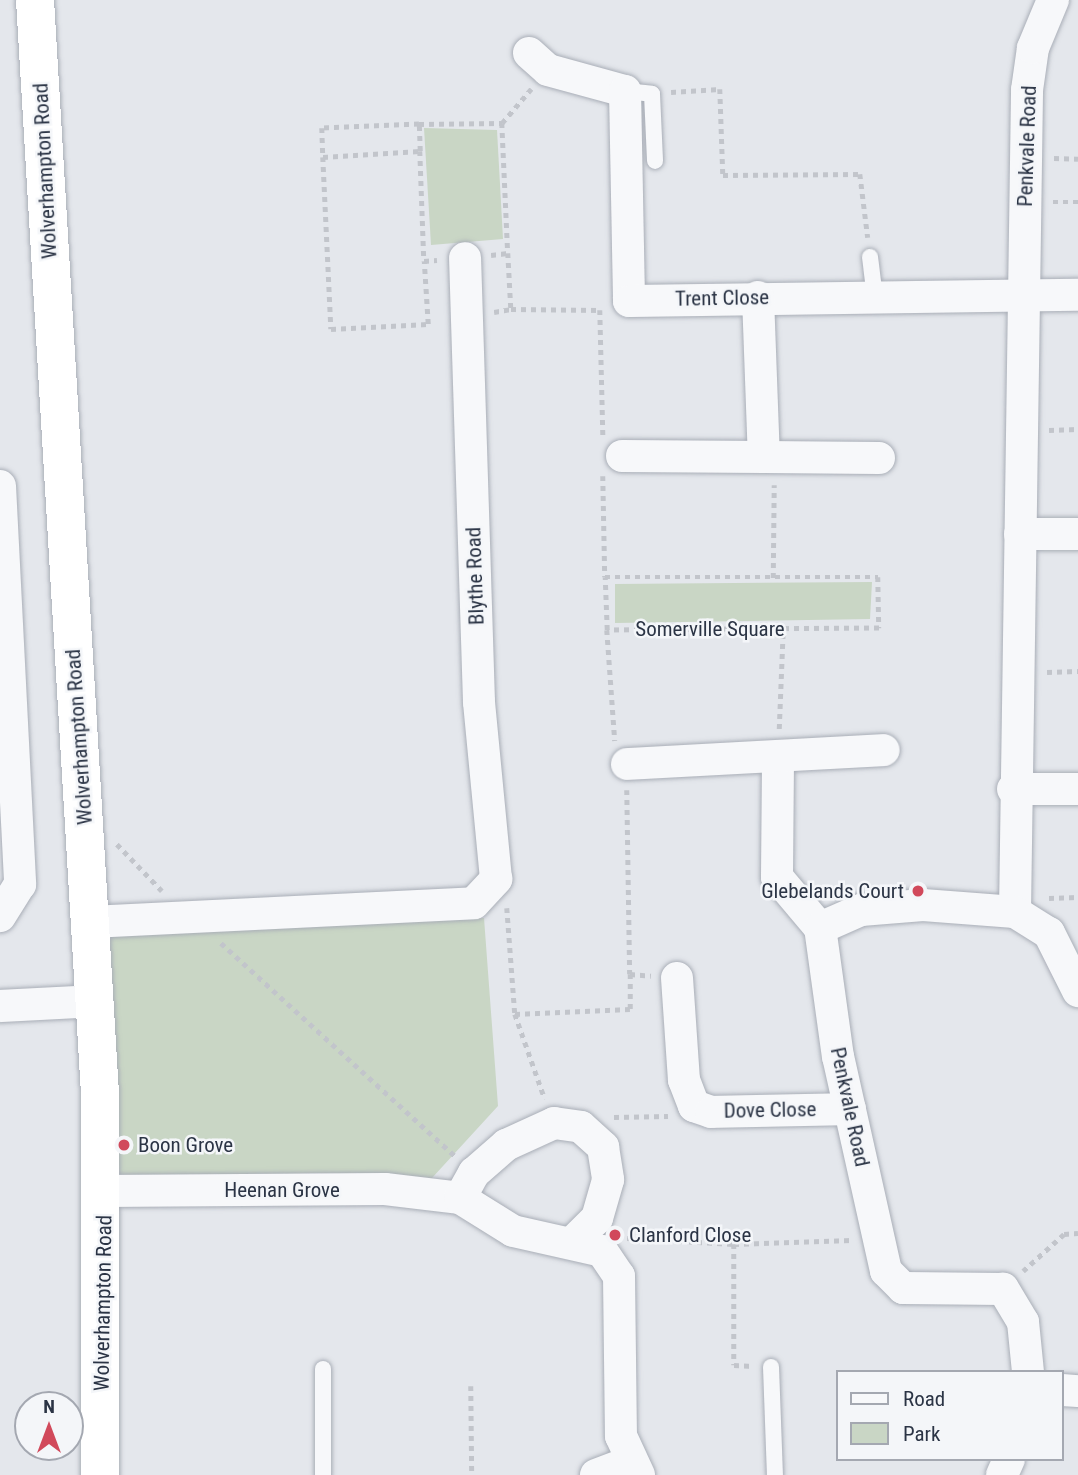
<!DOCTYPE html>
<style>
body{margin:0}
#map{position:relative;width:1078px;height:1475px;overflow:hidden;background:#e4e7ec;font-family:"Roboto Condensed",sans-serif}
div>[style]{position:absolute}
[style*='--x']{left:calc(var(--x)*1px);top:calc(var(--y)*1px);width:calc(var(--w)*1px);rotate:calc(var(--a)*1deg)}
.green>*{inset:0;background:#c9d6c5}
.path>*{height:4.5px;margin-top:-2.25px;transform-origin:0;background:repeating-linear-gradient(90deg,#c2c5cb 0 5px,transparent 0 10px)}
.roads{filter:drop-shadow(0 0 2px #a9aeb7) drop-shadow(0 0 2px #a9aeb7)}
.service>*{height:16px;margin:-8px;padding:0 8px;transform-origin:8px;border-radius:8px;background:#f7f8fa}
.minor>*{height:32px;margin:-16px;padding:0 16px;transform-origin:16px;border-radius:16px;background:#f7f8fa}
.trunk>*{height:38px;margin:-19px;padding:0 19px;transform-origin:19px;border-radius:19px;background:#fff}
.dots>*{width:19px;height:19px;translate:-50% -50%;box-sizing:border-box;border:4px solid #f4f6f9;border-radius:50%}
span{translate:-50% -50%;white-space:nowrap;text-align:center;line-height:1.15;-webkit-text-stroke:5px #f4f6f9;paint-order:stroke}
.street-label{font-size:21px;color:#2b3445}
.poi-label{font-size:21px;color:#2b3445}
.right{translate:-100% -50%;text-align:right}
.left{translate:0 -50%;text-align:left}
.legend{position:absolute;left:836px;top:1370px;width:228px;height:91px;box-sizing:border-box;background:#f4f6f9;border:2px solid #a4a8b1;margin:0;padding:9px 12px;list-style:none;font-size:21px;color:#2b3445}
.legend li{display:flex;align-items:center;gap:14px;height:35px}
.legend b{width:35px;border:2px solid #a4a8b1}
.north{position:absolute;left:14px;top:1391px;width:70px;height:70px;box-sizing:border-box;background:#f4f6f9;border:2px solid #a4a8b1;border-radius:50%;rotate:0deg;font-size:19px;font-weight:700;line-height:28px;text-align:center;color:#2b3445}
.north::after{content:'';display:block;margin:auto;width:24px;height:32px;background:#d1495b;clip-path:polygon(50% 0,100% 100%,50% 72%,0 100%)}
</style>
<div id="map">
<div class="green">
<div style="clip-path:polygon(424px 128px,497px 130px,503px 239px,431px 245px)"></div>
<div style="clip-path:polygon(872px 582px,870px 619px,615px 623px,615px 584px)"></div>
<div style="clip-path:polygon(484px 918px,498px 1106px,432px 1178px,317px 1173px,120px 1179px,103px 931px)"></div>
</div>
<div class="path">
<div style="--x:671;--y:92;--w:49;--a:-3.5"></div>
<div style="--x:720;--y:89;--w:86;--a:88"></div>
<div style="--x:723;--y:175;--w:137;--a:-0.4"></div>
<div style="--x:860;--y:174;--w:64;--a:82.9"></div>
<div style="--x:502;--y:123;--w:45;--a:-49.5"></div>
<div style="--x:419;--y:124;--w:83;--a:-0.7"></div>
<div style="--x:502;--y:123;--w:130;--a:87.4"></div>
<div style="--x:420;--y:151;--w:110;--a:87.9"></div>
<div style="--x:323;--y:157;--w:97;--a:-3.5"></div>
<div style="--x:420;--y:151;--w:27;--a:-92"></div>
<div style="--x:419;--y:124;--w:97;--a:177.6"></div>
<div style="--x:322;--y:128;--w:29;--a:88"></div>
<div style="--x:323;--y:157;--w:172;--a:87.3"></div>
<div style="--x:331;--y:329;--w:97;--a:-3"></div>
<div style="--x:428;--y:324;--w:63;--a:-93.6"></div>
<div style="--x:424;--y:261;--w:13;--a:-4"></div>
<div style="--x:1054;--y:158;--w:24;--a:2"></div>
<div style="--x:1053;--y:202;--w:25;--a:0"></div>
<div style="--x:491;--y:255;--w:17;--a:-7"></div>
<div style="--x:508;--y:253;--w:56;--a:86.9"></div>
<div style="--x:511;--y:309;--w:89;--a:0.6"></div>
<div style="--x:600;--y:310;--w:126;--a:88.6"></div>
<div style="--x:494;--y:312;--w:17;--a:-10"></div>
<div style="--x:1049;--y:430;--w:29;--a:-2"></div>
<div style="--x:603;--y:476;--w:101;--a:88.9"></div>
<div style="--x:605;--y:577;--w:273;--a:0"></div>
<div style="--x:878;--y:577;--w:51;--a:88.9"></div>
<div style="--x:879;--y:628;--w:272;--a:179.6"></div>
<div style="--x:607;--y:630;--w:53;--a:-92.2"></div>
<div style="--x:773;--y:578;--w:93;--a:-89.4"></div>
<div style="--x:607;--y:630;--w:111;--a:85.9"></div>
<div style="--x:1047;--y:672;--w:31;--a:-2"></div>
<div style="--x:779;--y:729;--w:100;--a:-87.7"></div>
<div style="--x:627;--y:790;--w:184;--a:89.1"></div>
<div style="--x:117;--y:844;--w:65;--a:46.2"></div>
<div style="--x:1049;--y:898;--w:29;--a:-2"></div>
<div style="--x:507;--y:908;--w:106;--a:85.7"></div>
<div style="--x:515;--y:1014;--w:90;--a:70.6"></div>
<div style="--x:221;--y:943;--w:316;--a:42.3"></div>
<div style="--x:515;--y:1014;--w:115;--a:-2.5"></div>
<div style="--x:630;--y:1009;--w:35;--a:-90"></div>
<div style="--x:630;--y:974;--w:21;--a:5"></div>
<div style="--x:614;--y:1117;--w:54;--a:-1.1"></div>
<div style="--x:627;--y:1238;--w:107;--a:3.2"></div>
<div style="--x:734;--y:1244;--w:121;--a:90"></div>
<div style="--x:734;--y:1365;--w:19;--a:3"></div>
<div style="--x:734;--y:1244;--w:118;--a:-1.9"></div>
<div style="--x:1023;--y:1271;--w:55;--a:-42.1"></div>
<div style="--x:1064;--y:1234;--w:14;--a:-4"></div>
<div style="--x:471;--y:1386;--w:89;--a:89.4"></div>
</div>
<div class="roads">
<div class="service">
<div style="--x:625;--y:91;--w:27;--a:6"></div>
<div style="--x:652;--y:94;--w:67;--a:87.4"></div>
<div style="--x:870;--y:257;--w:38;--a:83"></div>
<div style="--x:771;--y:1367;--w:108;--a:87.9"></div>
<div style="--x:323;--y:1369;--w:106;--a:90"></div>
</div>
<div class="minor">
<div style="--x:529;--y:53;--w:25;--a:42"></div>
<div style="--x:548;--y:70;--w:80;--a:15.3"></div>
<div style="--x:625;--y:91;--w:210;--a:88.9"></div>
<div style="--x:629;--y:301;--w:449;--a:-0.8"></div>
<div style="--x:758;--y:297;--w:160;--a:87.9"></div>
<div style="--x:764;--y:457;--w:115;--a:0.5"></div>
<div style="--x:622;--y:456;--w:142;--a:0.4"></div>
<div style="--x:0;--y:486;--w:399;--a:87.1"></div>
<div style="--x:20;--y:884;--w:38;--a:122"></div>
<div style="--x:1020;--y:534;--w:58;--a:0"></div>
<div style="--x:778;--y:761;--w:116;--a:90.5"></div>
<div style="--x:777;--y:877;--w:67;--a:49.9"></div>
<div style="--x:627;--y:764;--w:257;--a:-3.1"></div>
<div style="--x:1013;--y:789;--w:65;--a:0"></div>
<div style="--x:1015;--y:912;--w:822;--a:-89.16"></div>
<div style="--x:1027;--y:90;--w:42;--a:-81.9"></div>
<div style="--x:1033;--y:48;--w:52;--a:-67.4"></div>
<div style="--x:91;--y:922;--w:383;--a:-2.8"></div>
<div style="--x:474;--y:903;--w:33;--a:-47"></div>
<div style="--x:496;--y:879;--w:178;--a:-95.5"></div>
<div style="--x:479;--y:702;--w:444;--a:-91.8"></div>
<div style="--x:677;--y:978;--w:102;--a:86.1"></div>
<div style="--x:684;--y:1080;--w:28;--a:69"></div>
<div style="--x:694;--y:1106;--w:18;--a:19"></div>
<div style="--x:711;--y:1112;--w:139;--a:-1.2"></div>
<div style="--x:0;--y:1006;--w:95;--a:-3"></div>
<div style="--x:104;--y:1191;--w:281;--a:-0.4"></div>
<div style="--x:385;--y:1189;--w:76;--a:6.8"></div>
<div style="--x:460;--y:1198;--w:62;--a:31.9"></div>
<div style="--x:513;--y:1231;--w:91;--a:12.7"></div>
<div style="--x:602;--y:1251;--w:30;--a:56"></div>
<div style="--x:619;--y:1276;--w:160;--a:89.3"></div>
<div style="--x:621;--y:1436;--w:43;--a:65.2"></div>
<div style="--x:460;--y:1198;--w:29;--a:-61"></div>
<div style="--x:474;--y:1173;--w:43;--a:-41.2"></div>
<div style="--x:506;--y:1145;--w:53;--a:-24.6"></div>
<div style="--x:554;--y:1123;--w:27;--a:8"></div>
<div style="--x:581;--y:1127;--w:30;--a:42"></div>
<div style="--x:603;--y:1147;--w:33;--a:81"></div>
<div style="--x:608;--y:1180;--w:40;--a:106"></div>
<div style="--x:597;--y:1218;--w:31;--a:135"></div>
<div style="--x:1028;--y:1372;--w:50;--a:-95.7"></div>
<div style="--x:1023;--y:1322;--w:39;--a:-121"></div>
<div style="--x:1003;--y:1289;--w:100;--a:-179.4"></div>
<div style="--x:903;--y:1288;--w:24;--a:-135"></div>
<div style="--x:886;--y:1271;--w:219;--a:-102.6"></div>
<div style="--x:838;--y:1057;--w:130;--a:-97.9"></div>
<div style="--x:820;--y:928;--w:45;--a:-23.7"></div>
<div style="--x:861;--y:910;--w:62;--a:-4.6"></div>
<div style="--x:923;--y:905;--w:92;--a:4.4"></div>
<div style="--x:1015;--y:912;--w:40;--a:32"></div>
<div style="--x:1049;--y:933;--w:65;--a:63.4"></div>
<div style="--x:1062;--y:1390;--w:16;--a:4"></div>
<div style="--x:596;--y:1475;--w:34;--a:-21"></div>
<div style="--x:1002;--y:1475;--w:17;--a:-66"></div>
</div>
<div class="trunk">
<div style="--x:35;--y:0;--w:1097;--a:86.6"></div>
<div style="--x:100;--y:1095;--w:380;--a:90"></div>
</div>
</div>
<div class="dots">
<div style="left:918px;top:891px;background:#d1495b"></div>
<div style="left:124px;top:1145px;background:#d1495b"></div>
<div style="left:615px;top:1235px;background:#d1495b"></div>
</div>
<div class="street-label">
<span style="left:1027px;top:146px;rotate:-88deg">Penkvale Road</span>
<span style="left:45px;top:171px;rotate:-93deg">Wolverhampton Road</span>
<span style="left:722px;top:298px;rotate:-1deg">Trent Close</span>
<span style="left:475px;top:576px;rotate:-92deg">Blythe Road</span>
<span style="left:710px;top:629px">Somerville Square</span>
<span style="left:79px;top:737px;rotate:-94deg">Wolverhampton Road</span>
<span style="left:850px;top:1107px;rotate:78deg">Penkvale Road</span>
<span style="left:770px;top:1110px;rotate:-1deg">Dove Close</span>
<span style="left:282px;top:1190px">Heenan Grove</span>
<span style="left:103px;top:1303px;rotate:-89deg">Wolverhampton Road</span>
</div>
<div class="poi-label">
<span class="right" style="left:904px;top:891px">Glebelands Court</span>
<span class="left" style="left:138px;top:1145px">Boon Grove</span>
<span class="left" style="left:629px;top:1235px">Clanford Close</span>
</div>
<ul class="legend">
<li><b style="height:9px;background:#f7f8fa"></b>Road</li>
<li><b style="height:19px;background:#c9d6c5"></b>Park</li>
</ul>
<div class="north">N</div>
</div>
